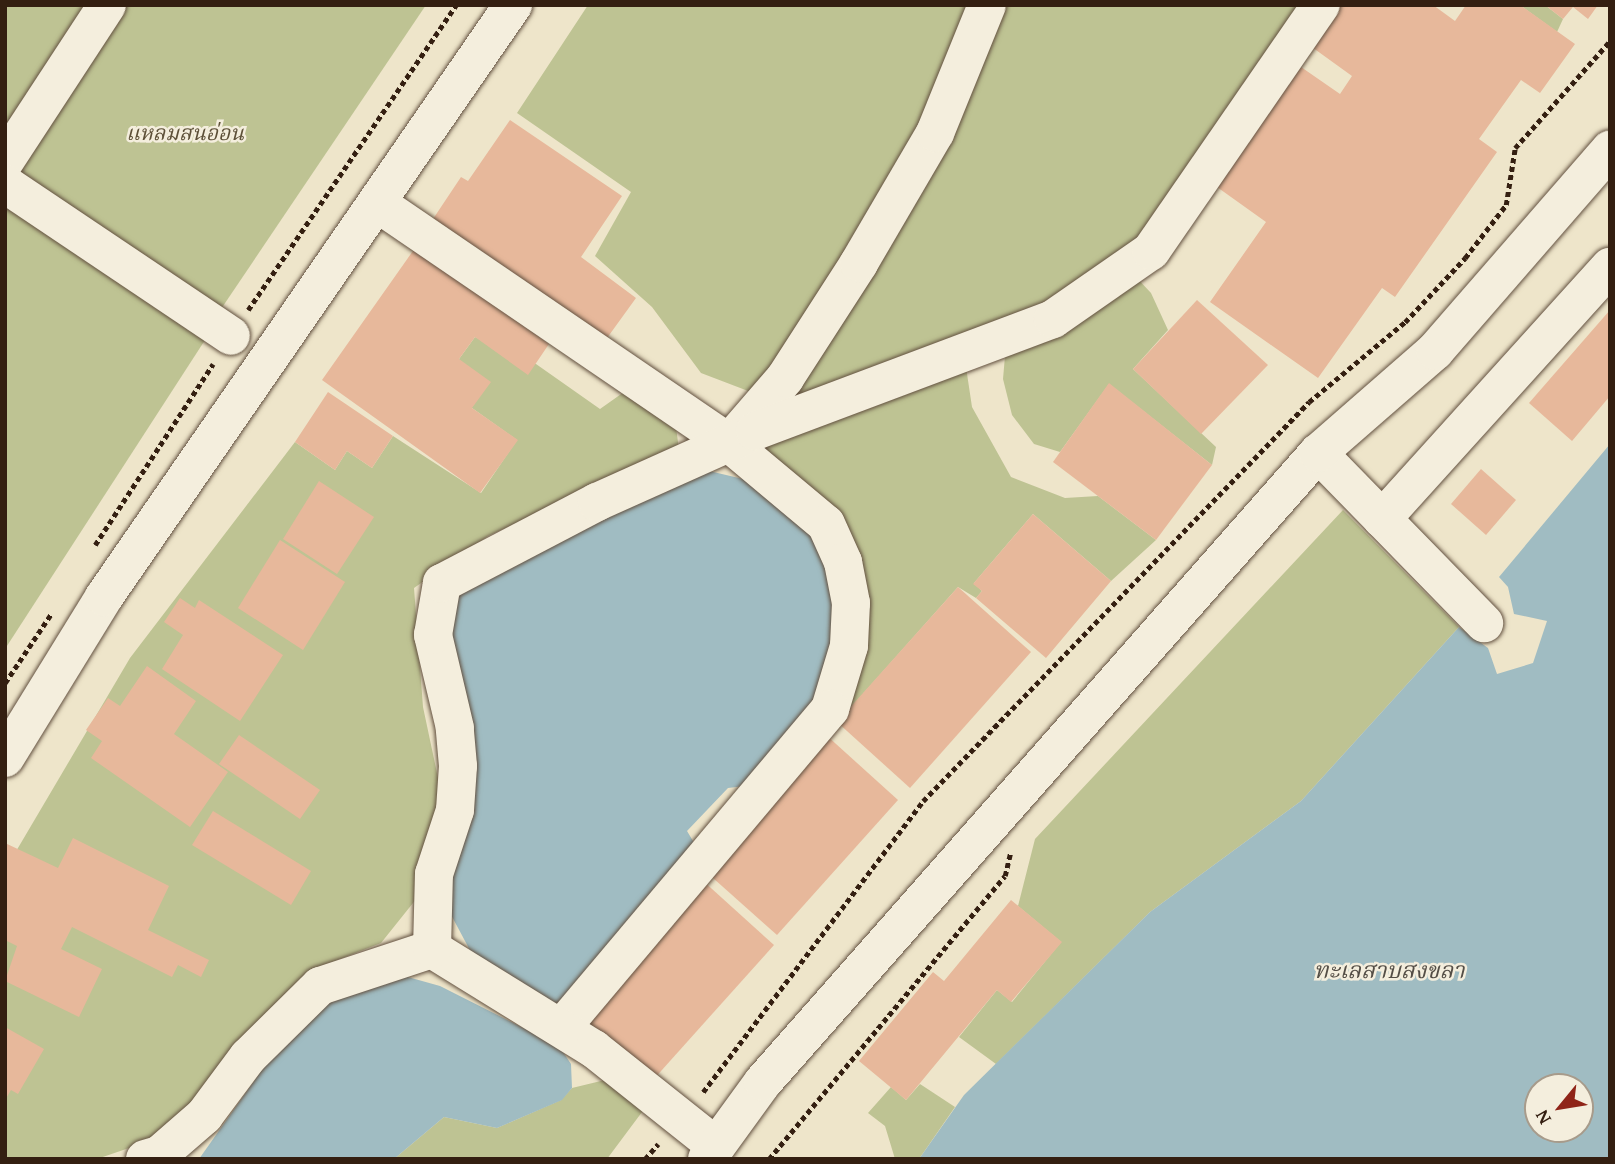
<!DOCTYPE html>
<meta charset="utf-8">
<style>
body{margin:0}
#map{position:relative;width:1615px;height:1164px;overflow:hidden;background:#eee5ca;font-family:"Gentium Book Plus","Noto Serif Thai",serif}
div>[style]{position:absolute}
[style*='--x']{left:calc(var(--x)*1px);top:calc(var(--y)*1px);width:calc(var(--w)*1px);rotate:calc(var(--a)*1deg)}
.green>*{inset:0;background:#bec393}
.water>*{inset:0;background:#a0bcc2}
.building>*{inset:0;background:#e7b89b}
.path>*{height:4.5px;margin-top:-2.25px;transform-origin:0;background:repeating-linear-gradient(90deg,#341f11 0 5px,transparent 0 8.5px)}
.roads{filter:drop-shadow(0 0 2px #62503f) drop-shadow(0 0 2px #62503f)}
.minor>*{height:38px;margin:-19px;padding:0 19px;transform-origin:19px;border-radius:19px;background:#f4eedd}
span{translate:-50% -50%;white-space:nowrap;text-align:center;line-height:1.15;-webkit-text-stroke:5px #f4eedd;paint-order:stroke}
.park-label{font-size:21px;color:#5d5038;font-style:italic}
.water-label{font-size:23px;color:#544e46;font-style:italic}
.frame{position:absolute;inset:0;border:7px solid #341f11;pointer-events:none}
.north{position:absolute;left:1524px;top:1073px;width:70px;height:70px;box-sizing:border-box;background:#f4eedd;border:2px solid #a79b8b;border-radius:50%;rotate:240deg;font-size:19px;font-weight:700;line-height:28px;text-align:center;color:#341f11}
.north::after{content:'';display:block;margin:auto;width:24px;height:32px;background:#8f2418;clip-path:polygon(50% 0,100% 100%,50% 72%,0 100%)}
</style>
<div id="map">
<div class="green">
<div style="clip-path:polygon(5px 5px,426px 5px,219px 312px,5px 166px)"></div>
<div style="clip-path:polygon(588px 5px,974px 5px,924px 128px,756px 394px,701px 373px,652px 307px,595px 256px,631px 192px,517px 113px)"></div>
<div style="clip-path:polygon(995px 5px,1308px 5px,1157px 222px,1045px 311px,764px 418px)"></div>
<div style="clip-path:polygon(1520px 5px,1545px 5px,1563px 19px,1557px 32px)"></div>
<div style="clip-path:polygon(5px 199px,207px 337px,5px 649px)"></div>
<div style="clip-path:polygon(1136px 277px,1151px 293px,1168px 330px,1133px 369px,1216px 447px,1212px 465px,1109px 384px,1060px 452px,1034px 444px,1012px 415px,1003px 379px,1005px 356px)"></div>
<div style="clip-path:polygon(475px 337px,536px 364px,600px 409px,624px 392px,676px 427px,679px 450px,488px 536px,414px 588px,423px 707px,441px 792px,421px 893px,381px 943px,312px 970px,161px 1137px,97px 1159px,5px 1159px,5px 870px,130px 658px,295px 442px,335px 470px,347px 451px,372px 468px,393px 436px,481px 493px,517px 440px,472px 408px,459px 359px)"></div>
<div style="clip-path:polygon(966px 367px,972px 407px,1011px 477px,1065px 498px,1098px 496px,1156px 540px,1111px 581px,1033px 514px,974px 583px,982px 591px,976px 598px,958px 587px,845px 714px,750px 445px)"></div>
<div style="clip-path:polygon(1343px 510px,1459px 627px,1301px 801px,1150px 912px,996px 1064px,959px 1037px,997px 990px,1012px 1002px,1061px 942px,1018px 906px,1035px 839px)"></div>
<div style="clip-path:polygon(605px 1080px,645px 1108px,607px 1159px,394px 1159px,444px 1117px,497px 1128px,561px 1100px,572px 1088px)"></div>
<div style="clip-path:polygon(920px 1084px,955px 1107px,919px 1159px,895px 1159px,885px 1126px,868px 1113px,891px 1087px,906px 1100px)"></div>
</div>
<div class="water">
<div style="clip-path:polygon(evenodd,1610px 444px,1610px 1159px,919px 1159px,964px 1095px,1150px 912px,1301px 801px,1459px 627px,1488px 648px,1497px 674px,1533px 663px,1547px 621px,1514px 614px,1508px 587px,1499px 577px,1610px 444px,1538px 1087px,1580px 1087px,1580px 1129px,1538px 1129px,1538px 1087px)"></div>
<div style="clip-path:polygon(705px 470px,764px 484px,819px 534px,839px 591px,835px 648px,811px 713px,753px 785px,728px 788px,687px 831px,699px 851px,558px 1006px,473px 956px,449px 911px,449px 589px)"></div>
<div style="clip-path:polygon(397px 974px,440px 986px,559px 1046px,571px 1064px,572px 1088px,562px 1100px,497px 1128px,444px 1117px,394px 1159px,199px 1159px,271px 1057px,341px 991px)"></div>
</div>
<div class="building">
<div style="clip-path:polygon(1336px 5px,1433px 5px,1455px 21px,1466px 5px,1520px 5px,1575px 44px,1540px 93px,1521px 80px,1479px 139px,1497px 152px,1395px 297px,1382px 288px,1318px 378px,1210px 302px,1266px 222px,1217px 187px,1301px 67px,1340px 94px,1352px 76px,1309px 45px)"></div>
<div style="clip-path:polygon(1545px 5px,1598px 5px,1588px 19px,1573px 7px,1563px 19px)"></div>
<div style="clip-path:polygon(510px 120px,622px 196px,581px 257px,636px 298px,602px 345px,427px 228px,461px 177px,468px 181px)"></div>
<div style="clip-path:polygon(415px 248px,549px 344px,528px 375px,475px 337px,459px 359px,491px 382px,472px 408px,518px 440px,480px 493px,322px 380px)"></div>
<div style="clip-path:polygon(1197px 300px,1268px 365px,1201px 434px,1133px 369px)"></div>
<div style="clip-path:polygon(1610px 310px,1610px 396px,1572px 441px,1529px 403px)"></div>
<div style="clip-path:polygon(1109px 383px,1212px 465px,1156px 540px,1053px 462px)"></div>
<div style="clip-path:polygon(328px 392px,393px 436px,372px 468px,347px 451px,335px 470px,295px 442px)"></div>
<div style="clip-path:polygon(1481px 469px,1516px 500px,1486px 535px,1451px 504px)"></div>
<div style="clip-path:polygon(319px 481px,374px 517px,337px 574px,283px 539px)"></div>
<div style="clip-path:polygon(1033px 514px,1111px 581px,1046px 658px,976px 598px,982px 591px,973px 584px)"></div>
<div style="clip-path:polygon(280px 540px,345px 582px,303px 650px,238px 608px)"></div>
<div style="clip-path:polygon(958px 587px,1031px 652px,910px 788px,837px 722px)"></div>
<div style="clip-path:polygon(180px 598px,195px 608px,199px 600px,283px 655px,240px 721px,162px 669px,183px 635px,164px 622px)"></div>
<div style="clip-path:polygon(147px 666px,196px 701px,174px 734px,228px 772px,190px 827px,91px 758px,102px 741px,86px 730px,108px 698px,120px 706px)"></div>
<div style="clip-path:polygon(825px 734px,898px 800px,777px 935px,704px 870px)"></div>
<div style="clip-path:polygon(239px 735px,320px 790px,300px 819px,219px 764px)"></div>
<div style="clip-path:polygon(213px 811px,311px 871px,291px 905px,192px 845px)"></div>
<div style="clip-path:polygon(73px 838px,169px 886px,148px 930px,209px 960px,201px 977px,178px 965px,172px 977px,72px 927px,61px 949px,102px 969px,79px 1017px,5px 981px,17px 946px,5px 940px,5px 843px,58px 868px)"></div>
<div style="clip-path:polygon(701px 879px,774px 945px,653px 1080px,580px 1015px)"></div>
<div style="clip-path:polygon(1011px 900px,1062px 942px,1011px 1002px,997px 990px,906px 1100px,859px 1061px,933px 972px,944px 981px)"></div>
<div style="clip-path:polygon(5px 1027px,44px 1049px,18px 1094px,11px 1090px,5px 1100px)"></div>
</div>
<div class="path">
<div style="--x:248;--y:310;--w:369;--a:-55.7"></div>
<div style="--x:95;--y:545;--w:216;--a:-56.9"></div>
<div style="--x:5;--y:683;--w:83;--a:-56.3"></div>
<div style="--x:703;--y:1092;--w:365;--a:-52.9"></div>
<div style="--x:923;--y:801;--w:555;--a:-45.95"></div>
<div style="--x:1309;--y:402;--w:125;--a:-39.8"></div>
<div style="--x:1405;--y:322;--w:88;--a:-46.8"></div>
<div style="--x:1465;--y:258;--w:67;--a:-52.3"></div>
<div style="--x:1506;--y:205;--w:58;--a:-81"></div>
<div style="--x:1515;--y:148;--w:143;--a:-48.4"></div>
<div style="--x:645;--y:1159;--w:20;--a:-49"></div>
<div style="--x:769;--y:1159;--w:368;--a:-50.2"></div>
<div style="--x:1005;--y:876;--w:23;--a:-77"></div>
</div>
<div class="roads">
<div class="minor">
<div style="--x:5;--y:161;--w:186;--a:-56.8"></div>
<div style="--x:5;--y:184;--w:272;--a:33.9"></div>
<div style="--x:377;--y:203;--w:426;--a:34.3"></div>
<div style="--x:729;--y:443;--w:126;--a:39.9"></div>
<div style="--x:826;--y:524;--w:42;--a:65.9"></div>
<div style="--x:843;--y:562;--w:42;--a:79"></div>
<div style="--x:851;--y:603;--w:43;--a:92.7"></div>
<div style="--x:849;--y:646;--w:66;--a:106.8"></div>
<div style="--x:830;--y:709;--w:416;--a:130.1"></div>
<div style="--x:735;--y:436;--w:77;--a:-49.2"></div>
<div style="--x:785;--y:378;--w:137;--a:-57.2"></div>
<div style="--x:859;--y:263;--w:151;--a:-59.7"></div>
<div style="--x:935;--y:133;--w:138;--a:-67.9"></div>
<div style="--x:1318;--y:453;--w:238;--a:45.7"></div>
<div style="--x:1382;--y:519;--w:340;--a:-47.9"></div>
<div style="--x:5;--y:758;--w:189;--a:-58.4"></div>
<div style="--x:104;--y:597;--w:720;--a:-55.36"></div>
<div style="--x:432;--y:949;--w:190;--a:31.7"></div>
<div style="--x:594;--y:1049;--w:156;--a:38.5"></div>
<div style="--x:145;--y:1159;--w:15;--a:-16"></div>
<div style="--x:159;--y:1155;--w:60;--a:-40.9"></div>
<div style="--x:204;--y:1116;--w:74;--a:-53.3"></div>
<div style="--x:248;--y:1057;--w:101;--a:-44.6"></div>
<div style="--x:320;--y:986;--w:118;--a:-18.3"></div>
<div style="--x:432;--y:949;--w:75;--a:-88.5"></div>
<div style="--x:434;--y:874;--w:67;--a:-71.8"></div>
<div style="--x:455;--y:810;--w:44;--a:-86.1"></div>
<div style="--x:458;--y:766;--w:38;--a:-95"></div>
<div style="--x:455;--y:728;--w:96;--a:-103.3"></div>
<div style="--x:433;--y:635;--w:53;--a:-80.2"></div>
<div style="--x:442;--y:583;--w:175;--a:-27.6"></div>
<div style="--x:597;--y:502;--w:173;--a:-24.2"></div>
<div style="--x:755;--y:431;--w:318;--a:-20.6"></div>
<div style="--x:1053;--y:319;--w:119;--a:-34.8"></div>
<div style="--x:1151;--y:251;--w:299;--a:-55.4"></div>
<div style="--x:707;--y:1159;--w:95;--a:-54"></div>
<div style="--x:763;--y:1082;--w:839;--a:-48.58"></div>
<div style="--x:1318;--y:453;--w:155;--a:-41.1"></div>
<div style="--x:1435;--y:351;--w:267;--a:-49"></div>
</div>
</div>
<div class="park-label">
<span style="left:185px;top:133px">แหลมสนอ่อน</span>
</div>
<div class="water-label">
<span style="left:1389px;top:970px">ทะเลสาบสงขลา</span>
</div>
<div class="frame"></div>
<div class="north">N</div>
</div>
